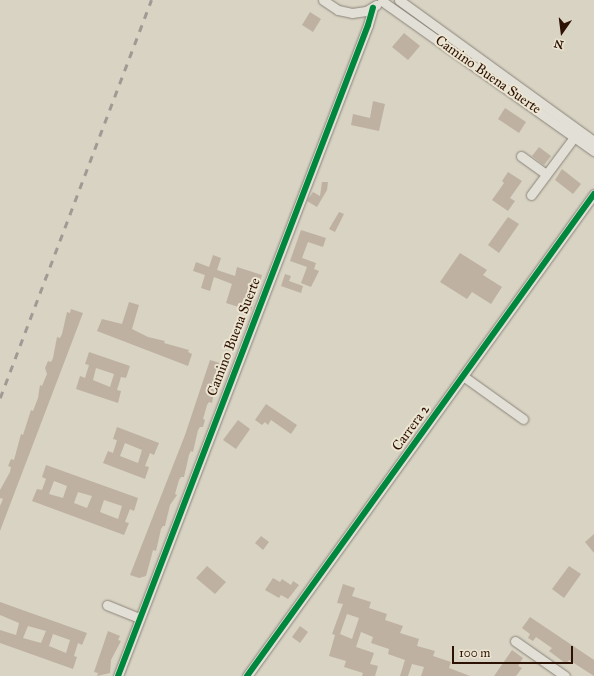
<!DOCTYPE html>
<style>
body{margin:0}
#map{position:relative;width:594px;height:676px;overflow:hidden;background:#d8d3c3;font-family:"IM FELL Great Primer",serif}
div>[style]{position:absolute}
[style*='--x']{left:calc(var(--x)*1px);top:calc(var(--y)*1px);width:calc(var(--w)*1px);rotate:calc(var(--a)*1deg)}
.building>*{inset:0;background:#beb1a2}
.roads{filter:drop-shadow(0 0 1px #8b847a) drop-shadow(0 0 1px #8b847a)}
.minor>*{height:9px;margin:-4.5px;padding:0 4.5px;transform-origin:4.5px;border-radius:4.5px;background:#e2dfd7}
.rail>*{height:2.5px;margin-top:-1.25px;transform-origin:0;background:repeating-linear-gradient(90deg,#9f9a93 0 7px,transparent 0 14px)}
.cycleway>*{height:6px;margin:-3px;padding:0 3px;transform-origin:3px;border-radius:3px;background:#00873e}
span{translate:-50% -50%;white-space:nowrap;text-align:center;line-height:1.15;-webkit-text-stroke:4px #ece5d2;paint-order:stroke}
.street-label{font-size:14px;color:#2d1102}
.north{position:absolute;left:542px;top:12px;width:40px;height:40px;-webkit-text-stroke:3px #ece5d2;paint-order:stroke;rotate:194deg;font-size:11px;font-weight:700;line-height:16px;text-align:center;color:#2d1102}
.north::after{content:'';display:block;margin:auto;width:14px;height:18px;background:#2d1102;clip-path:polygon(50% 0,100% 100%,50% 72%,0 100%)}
.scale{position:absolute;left:452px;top:646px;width:121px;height:18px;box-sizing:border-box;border:2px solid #2d1102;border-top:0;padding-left:5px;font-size:12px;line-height:14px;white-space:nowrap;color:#2d1102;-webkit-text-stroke:3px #ece5d2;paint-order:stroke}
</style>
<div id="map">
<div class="building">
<div style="clip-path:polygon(310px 12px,321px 19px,313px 32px,302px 25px)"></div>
<div style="clip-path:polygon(404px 33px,420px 46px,408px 60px,392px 47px)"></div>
<div style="clip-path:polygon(373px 101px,385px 104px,379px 131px,351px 125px,353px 114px,370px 118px)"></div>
<div style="clip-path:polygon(505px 108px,526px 122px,519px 133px,498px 119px)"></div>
<div style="clip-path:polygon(539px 147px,551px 156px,544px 165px,532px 156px)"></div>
<div style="clip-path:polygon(562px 169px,581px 184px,573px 194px,555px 180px)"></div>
<div style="clip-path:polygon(508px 172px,522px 181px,510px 198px,515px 201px,508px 211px,492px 200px,504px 183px,502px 181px)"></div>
<div style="clip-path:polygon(322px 182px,328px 182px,327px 190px,317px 207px,307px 201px,313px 192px,320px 196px)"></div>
<div style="clip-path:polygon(339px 212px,344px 214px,335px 232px,329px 229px)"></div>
<div style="clip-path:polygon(508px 217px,519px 224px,499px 253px,488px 245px)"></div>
<div style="clip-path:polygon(301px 230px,326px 238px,323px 247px,308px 242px,302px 258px,316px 263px,314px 269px,319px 271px,311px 287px,301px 283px,307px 267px,290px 261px)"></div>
<div style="clip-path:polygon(460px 253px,487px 270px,483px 275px,502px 287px,491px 304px,472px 292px,467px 299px,440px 282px)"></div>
<div style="clip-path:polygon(213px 255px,221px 258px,217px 270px,235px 276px,237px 267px,262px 275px,251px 311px,226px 303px,232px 284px,214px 277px,210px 291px,201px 288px,205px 275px,193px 271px,196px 262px,209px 267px)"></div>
<div style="clip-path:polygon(285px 274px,291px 276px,289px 281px,303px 286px,301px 293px,281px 286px)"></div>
<div style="clip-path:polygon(129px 302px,139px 305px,132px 329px,148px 337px,165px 341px,164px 343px,189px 350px,188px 352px,192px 354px,188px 366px,97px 331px,102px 319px,122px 324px)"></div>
<div style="clip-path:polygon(71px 309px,83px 313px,0 531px,0 506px,3px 499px,0 498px,0 490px,10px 472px,11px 467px,8px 466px,11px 459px,14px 460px,21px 434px,23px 435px,31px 410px,33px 411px,38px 398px,40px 385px,42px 386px,47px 374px,45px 368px,48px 361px,51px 362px,53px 358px,57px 337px,60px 338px,62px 334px,67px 312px,70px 313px)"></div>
<div style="clip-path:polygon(evenodd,89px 352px,130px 366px,126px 378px,121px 377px,117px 390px,121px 391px,118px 403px,76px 389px,80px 376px,85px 378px,89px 365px,85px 364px,89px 352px,96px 368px,114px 374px,110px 387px,93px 380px,96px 368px)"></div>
<div style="clip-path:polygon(210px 360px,223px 364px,221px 377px,216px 380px,212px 403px,209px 402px,207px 405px,203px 419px,205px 420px,203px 427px,200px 427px,198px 430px,193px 452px,191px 451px,189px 455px,184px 477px,181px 477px,179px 480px,175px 494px,177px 495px,170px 505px,165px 526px,163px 526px,161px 529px,156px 551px,153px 550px,152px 554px,146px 576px,139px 578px,130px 575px,185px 435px)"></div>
<div style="clip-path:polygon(266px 404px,297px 425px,291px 434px,271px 420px,268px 425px,265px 422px,262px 425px,255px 420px)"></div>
<div style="clip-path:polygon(238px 420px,250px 429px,236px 449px,223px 440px)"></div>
<div style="clip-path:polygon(evenodd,117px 427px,159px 443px,154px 455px,150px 453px,145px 466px,149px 467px,145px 479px,103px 463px,108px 451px,113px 453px,117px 440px,113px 439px,117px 427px,125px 443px,142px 450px,138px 463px,120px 456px,125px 443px)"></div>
<div style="clip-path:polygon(evenodd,46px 465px,138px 498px,134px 511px,130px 509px,125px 522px,129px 523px,124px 535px,32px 501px,37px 489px,42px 490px,46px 479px,42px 477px,46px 465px,54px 481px,67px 486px,63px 498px,49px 494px,54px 481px,46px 465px,78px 492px,92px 496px,87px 508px,74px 503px,78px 492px,46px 465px,104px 500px,122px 506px,118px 519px,100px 512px,104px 500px)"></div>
<div style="clip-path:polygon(594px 534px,594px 553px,585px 542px)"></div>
<div style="clip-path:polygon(261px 536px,269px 542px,263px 550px,255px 543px)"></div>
<div style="clip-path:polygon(207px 566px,226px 582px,215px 594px,196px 578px)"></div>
<div style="clip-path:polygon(569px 566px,581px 574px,564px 598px,552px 589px)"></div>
<div style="clip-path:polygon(273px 578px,280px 582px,282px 579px,291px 585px,293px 581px,299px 585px,288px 599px,281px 595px,279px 598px,265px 590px)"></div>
<div style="clip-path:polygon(evenodd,343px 584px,355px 588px,352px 596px,371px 602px,369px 608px,387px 614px,385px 620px,403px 626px,400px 633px,419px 639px,417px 646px,435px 651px,433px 656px,451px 662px,449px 668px,470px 676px,421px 676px,424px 667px,412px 664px,408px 676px,400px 676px,405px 660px,388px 654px,389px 649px,371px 643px,373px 637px,361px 632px,356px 647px,374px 653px,370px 664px,378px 666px,375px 676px,362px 676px,363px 673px,344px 667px,346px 661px,329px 656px,335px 635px,332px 634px,343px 604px,337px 603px,343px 584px,347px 614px,359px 618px,352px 639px,340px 634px,347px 614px)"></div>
<div style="clip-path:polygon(evenodd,0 602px,87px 633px,82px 645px,78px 643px,74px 656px,77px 657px,73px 669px,0 643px,0 630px,16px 635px,19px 623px,0 615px,0 602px,28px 626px,46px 631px,41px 643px,23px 638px,28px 626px,0 602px,53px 634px,70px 640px,66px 653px,49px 646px,53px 634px)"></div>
<div style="clip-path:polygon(530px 617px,594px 660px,594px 676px,569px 660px,566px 664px,561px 660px,549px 651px,552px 648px,536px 637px,533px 641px,528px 638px,530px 634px,522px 628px)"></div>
<div style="clip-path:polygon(300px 626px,308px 632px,300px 643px,292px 637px)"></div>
<div style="clip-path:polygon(108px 631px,120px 636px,118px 640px,121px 641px,111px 660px,110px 673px,97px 676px,98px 673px,94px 672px)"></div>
<div style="clip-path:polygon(512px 650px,523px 658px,518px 666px,522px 668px,516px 676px,494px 676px)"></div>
</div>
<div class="roads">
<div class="minor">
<div style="--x:323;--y:0;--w:18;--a:34"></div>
<div style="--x:338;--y:10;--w:14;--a:12"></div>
<div style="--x:352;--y:13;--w:14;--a:-8"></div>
<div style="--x:366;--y:11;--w:12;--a:-31"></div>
<div style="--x:399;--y:0;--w:241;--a:35.9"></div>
<div style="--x:382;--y:1;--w:260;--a:35.3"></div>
<div style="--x:521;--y:156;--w:31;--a:36"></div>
<div style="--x:531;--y:195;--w:79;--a:-53.3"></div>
<div style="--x:463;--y:376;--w:74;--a:35.6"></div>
<div style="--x:107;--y:605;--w:35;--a:22"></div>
<div style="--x:515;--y:641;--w:61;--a:35"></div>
<div style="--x:118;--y:676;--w:697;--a:-68.99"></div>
<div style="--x:368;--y:25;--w:18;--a:-74"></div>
<div style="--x:247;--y:676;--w:594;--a:-54.25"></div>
</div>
</div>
<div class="rail">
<div style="--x:0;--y:398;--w:426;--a:-69.2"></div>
</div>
<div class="cycleway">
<div style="--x:118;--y:676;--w:697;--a:-68.99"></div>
<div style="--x:368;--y:25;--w:18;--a:-74"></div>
<div style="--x:247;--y:676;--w:594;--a:-54.25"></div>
</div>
<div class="street-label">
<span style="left:488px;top:75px;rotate:35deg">Camino Buena Suerte</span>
<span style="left:234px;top:337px;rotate:-69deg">Camino Buena Suerte</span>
<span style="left:411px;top:428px;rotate:-54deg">Carrera 2</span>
</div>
<div class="north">N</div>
<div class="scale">100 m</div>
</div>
